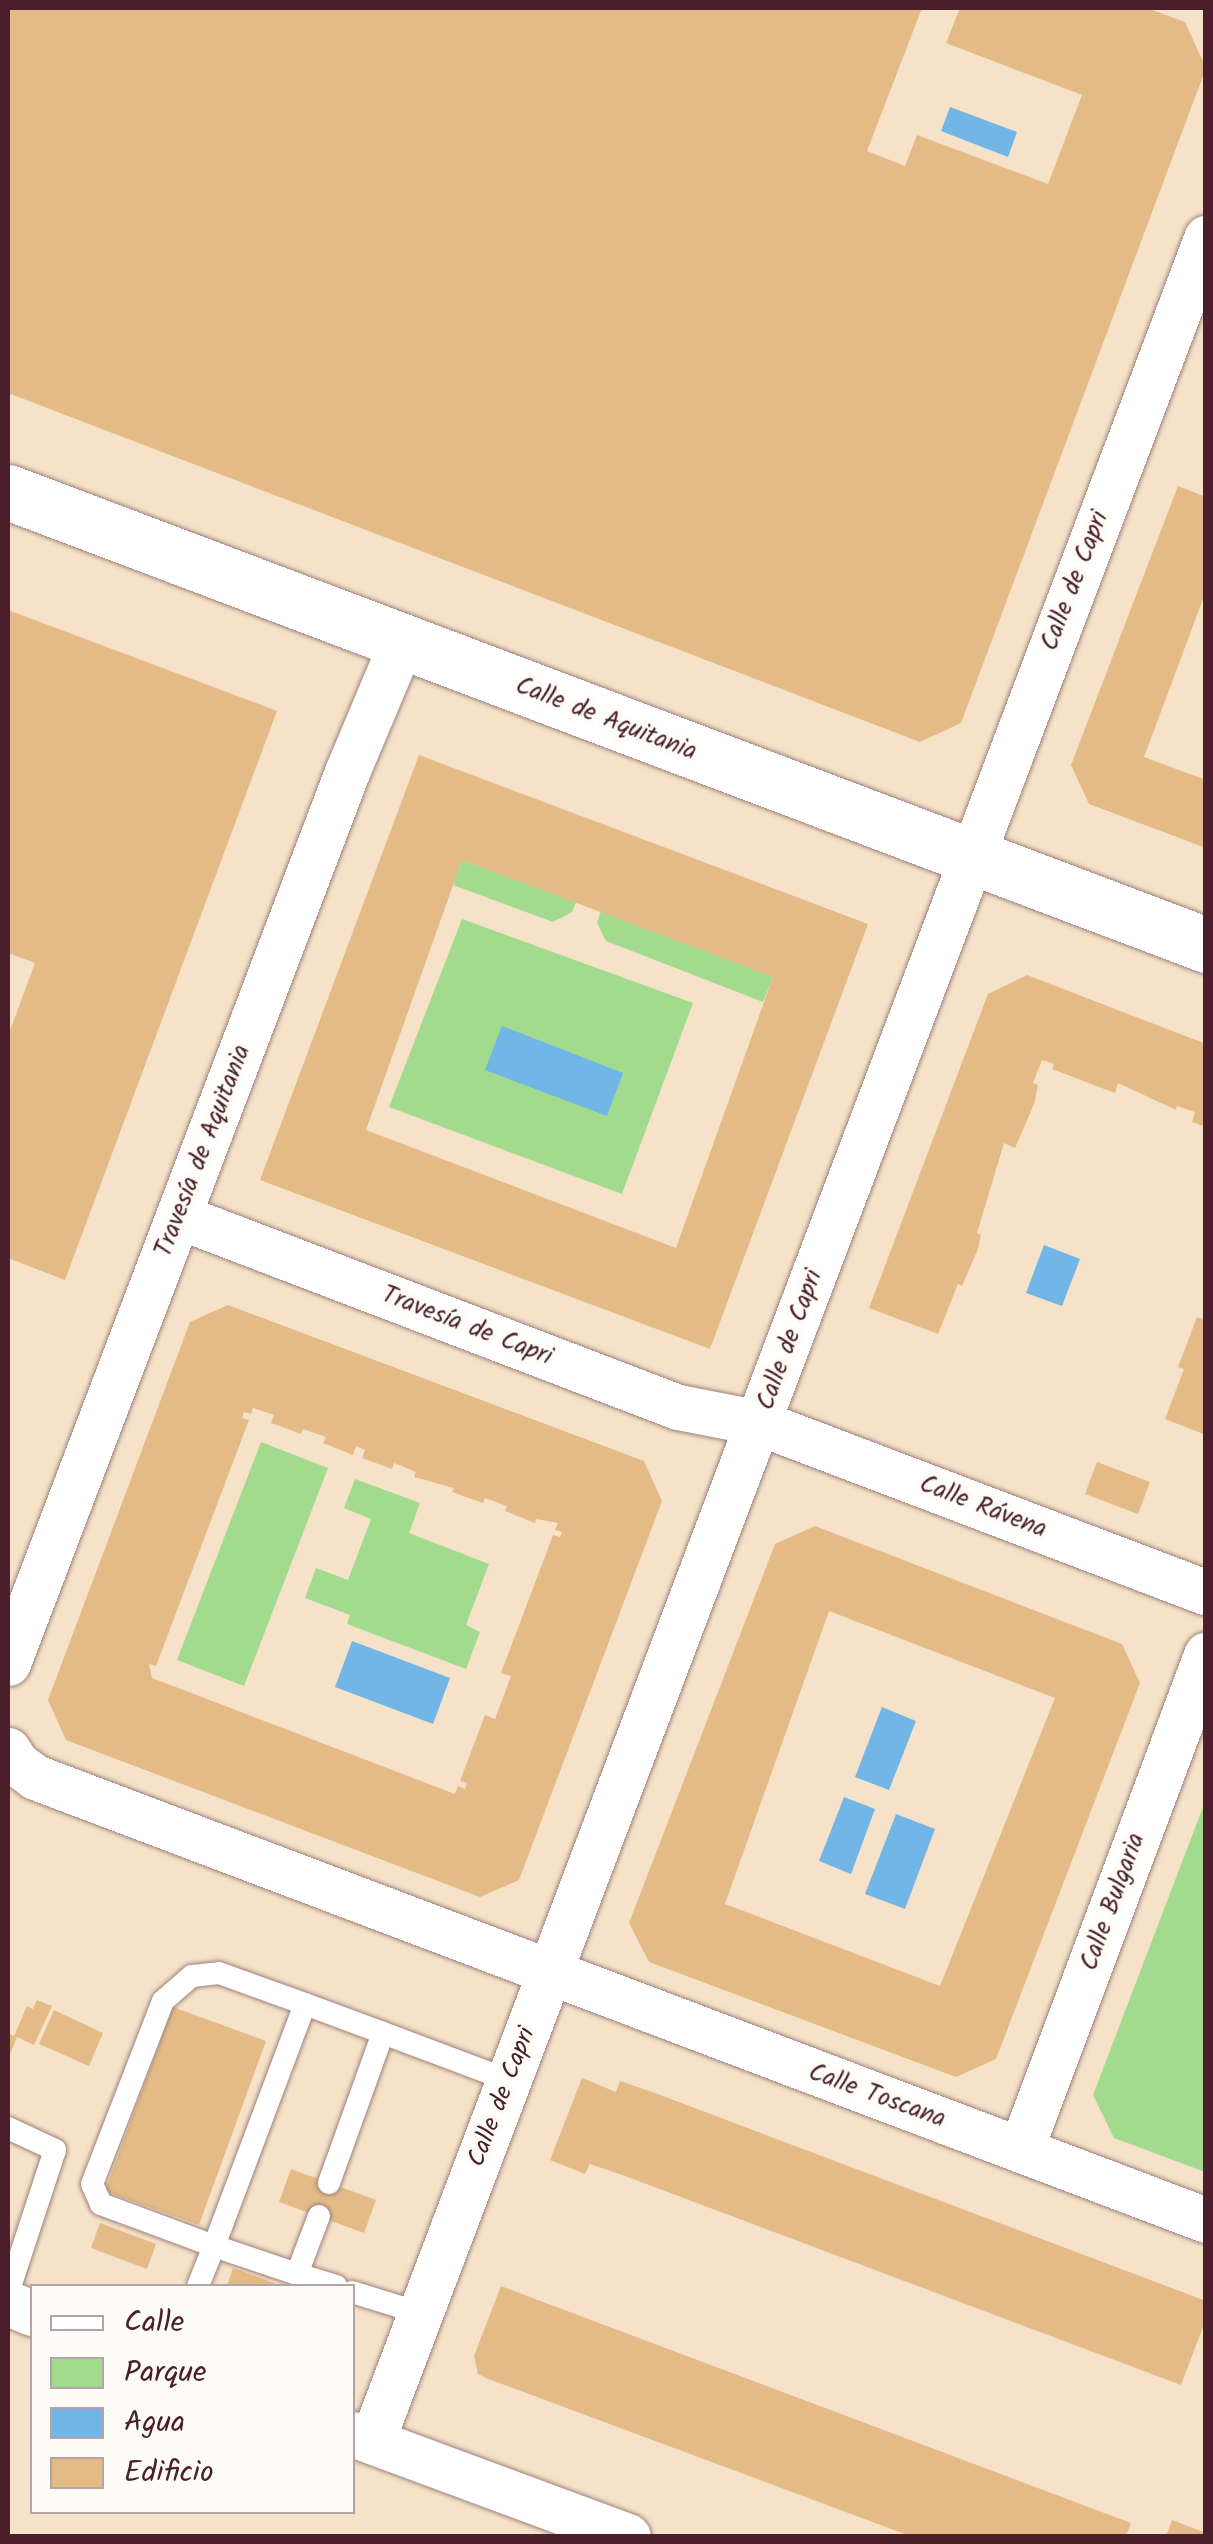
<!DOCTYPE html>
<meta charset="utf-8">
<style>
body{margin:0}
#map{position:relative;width:1213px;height:2544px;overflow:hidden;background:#f5e2c9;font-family:Kalam,sans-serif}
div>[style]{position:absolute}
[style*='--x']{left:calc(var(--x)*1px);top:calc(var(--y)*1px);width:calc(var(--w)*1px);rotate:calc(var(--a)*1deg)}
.green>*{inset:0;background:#a2db8d}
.water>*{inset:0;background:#72b6e8}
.building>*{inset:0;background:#e4bb86}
.roads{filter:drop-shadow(0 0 2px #a0807a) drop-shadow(0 0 2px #a0807a)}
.service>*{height:22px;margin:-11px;padding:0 11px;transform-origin:11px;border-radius:11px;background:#fff}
.minor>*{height:45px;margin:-22.5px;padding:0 22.5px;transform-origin:22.5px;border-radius:22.5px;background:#fff}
.tertiary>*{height:55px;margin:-27.5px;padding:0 27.5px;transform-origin:27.5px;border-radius:27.5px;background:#fff}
span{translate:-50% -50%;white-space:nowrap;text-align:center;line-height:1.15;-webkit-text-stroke:10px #fdfcf7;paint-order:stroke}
.street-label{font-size:25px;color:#4a1f2b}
.frame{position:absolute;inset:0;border:10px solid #4a1f2b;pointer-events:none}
.legend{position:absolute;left:30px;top:2284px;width:325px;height:230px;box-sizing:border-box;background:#fdfcf7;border:2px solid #b5a4a5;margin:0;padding:12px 18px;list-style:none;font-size:30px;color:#4a1f2b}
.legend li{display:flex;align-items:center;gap:20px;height:50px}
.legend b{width:50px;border:2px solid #b5a4a5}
</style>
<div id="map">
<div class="green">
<div style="clip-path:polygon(462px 860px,576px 902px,572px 912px,553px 922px,453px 885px)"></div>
<div style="clip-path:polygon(601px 911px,773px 977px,763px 1002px,606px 941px,597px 923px)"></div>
<div style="clip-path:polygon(462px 919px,693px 1003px,622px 1194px,389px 1107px)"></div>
<div style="clip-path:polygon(261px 1442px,328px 1468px,244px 1686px,177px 1660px)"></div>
<div style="clip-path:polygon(355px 1479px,420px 1503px,409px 1533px,489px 1564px,466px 1625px,480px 1632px,466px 1669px,347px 1624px,350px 1615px,305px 1598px,316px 1568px,348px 1580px,371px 1519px,344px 1508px)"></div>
<div style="clip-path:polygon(1205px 1802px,1205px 2172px,1114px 2138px,1093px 2095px)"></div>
</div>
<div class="water">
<div style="clip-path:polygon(950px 107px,1017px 132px,1008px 157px,941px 131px)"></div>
<div style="clip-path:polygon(502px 1026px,623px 1073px,607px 1116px,485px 1070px)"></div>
<div style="clip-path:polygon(1044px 1245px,1080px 1259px,1062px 1306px,1026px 1293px)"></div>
<div style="clip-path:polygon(352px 1641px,450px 1678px,433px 1724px,335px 1687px)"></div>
<div style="clip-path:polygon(882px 1707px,916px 1721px,889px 1790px,855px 1777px)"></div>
<div style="clip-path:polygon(844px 1797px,875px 1809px,851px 1874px,819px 1861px)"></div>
<div style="clip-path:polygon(896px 1814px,935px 1829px,905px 1909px,865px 1894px)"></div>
</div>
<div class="building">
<div style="clip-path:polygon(8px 8px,922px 8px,867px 151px,905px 166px,917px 135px,1048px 184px,1082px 95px,946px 43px,960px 8px,1147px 8px,1185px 22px,1206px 68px,961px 723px,920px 742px,8px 393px)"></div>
<div style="clip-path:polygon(1178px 486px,1206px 497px,1206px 591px,1144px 757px,1206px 780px,1206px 848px,1089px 804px,1071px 765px)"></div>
<div style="clip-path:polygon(8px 610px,277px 711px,65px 1280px,8px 1258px,8px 1036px,35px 963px,8px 953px)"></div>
<div style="clip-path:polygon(evenodd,419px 755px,868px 924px,710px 1349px,260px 1180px,419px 755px,462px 860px,773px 977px,676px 1248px,366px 1130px,462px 860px)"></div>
<div style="clip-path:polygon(1027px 975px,1206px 1044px,1206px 1127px,1192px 1122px,1195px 1112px,1177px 1106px,1176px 1110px,1118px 1083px,1115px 1093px,1052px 1069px,1054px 1064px,1042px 1060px,1033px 1083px,1038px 1085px,1034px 1104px,1015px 1148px,1004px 1143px,977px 1233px,981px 1235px,978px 1249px,962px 1286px,958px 1284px,938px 1334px,869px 1308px,988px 994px)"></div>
<div style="clip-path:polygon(evenodd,228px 1305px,644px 1461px,662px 1501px,519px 1880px,480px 1897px,66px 1740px,48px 1700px,190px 1322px,228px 1305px,253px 1408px,274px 1415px,271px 1423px,301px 1434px,303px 1429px,326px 1437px,323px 1443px,353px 1455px,356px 1446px,365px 1450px,362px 1458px,392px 1469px,394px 1463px,416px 1472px,414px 1477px,454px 1488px,452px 1492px,483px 1503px,485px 1498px,507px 1506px,505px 1511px,535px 1523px,536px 1519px,558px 1523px,555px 1530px,562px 1532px,560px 1537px,553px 1535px,501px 1673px,511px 1676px,495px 1719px,485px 1715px,460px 1781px,467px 1783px,465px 1789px,458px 1786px,455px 1794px,152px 1678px,149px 1664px,156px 1666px,249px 1420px,242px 1418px,244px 1412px,251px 1414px,253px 1408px)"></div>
<div style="clip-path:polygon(1205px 1311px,1206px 1311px,1206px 1435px,1165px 1419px,1184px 1369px,1178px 1367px,1197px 1317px,1202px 1319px)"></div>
<div style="clip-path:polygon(1097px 1462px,1150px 1482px,1138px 1514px,1085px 1494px)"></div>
<div style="clip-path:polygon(evenodd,815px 1526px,1122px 1644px,1140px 1683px,996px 2059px,956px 2077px,649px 1962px,629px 1923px,775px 1544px,815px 1526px,829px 1611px,1055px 1698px,940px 1986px,725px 1904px,829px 1611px)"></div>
<div style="clip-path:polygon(37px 2000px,52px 2006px,34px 2045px,17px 2037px,8px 2060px,8px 2033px,14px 2036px,27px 2006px,33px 2009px)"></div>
<div style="clip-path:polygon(173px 2007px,266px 2041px,199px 2225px,105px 2191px)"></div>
<div style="clip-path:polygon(54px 2010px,103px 2033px,89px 2066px,39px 2044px)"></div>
<div style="clip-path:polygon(582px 2078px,616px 2092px,620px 2081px,655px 2093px,1206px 2301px,1206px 2319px,1181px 2385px,625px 2176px,590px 2164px,585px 2174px,550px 2160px)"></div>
<div style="clip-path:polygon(291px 2169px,376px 2200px,364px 2233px,279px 2202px)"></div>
<div style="clip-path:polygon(100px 2223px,156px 2244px,147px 2269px,91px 2248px)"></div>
<div style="clip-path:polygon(233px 2268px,282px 2286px,227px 2286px)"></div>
<div style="clip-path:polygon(501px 2286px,1131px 2523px,1126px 2536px,910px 2536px,486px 2378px,478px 2374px,474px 2356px)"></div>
<div style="clip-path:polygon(1172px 2520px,1206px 2533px,1206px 2536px,1166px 2536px)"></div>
</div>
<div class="roads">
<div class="service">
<div style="--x:305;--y:2004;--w:259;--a:110.6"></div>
<div style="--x:214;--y:2246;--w:121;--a:-159.6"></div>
<div style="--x:101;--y:2204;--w:22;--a:-114"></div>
<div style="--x:92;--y:2184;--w:196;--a:-68.8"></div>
<div style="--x:163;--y:2001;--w:38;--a:-41"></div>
<div style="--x:192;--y:1976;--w:27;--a:-6"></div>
<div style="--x:219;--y:1973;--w:91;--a:19.8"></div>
<div style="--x:305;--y:2004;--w:83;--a:20.4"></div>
<div style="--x:8;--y:2128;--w:52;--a:25.1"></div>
<div style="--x:55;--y:2150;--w:151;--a:108.2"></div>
<div style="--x:329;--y:2183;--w:159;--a:-70.2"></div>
<div style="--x:383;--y:2033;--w:134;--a:20.6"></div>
<div style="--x:319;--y:2216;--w:62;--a:110.8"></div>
<div style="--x:297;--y:2274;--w:41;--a:17.1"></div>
<div style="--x:198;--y:2286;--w:43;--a:-68.2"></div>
<div style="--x:214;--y:2246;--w:88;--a:18.6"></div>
<div style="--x:352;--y:2292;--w:71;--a:17.2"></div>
</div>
<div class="minor">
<div style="--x:178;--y:1216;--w:535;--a:20.91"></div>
<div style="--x:678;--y:1407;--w:84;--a:11"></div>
<div style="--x:760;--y:1423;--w:477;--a:20.8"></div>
<div style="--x:8;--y:1663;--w:953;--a:-69.17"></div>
<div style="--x:347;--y:772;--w:142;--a:-67.2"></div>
<div style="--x:8;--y:1750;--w:15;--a:58"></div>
<div style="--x:16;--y:1763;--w:24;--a:36"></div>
<div style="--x:35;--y:1777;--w:1252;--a:20.72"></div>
<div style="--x:1021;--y:2149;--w:528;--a:-69.47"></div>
<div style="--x:8;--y:2303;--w:26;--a:23"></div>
<div style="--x:352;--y:2434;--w:294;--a:20.3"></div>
<div style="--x:372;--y:2441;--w:2356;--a:-69.26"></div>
</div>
<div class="tertiary">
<div style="--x:8;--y:492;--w:1281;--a:20.71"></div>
</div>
</div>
<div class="street-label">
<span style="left:1075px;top:581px;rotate:-69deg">Calle de Capri</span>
<span style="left:606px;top:719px;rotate:21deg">Calle de Aquitania</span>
<span style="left:203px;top:1151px;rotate:-69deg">Travesía de Aquitania</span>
<span style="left:467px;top:1326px;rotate:21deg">Travesía de Capri</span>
<span style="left:790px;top:1340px;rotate:-70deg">Calle de Capri</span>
<span style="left:983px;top:1507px;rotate:21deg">Calle Rávena</span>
<span style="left:1113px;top:1902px;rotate:-70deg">Calle Bulgaria</span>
<span style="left:877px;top:2096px;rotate:20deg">Calle Toscana</span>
<span style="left:502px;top:2097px;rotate:-69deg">Calle de Capri</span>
</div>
<div class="frame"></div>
<ul class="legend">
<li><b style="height:12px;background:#fff"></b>Calle</li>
<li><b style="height:28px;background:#a2db8d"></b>Parque</li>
<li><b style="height:28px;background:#72b6e8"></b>Agua</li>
<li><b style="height:28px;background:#e4bb86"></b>Edificio</li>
</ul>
</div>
